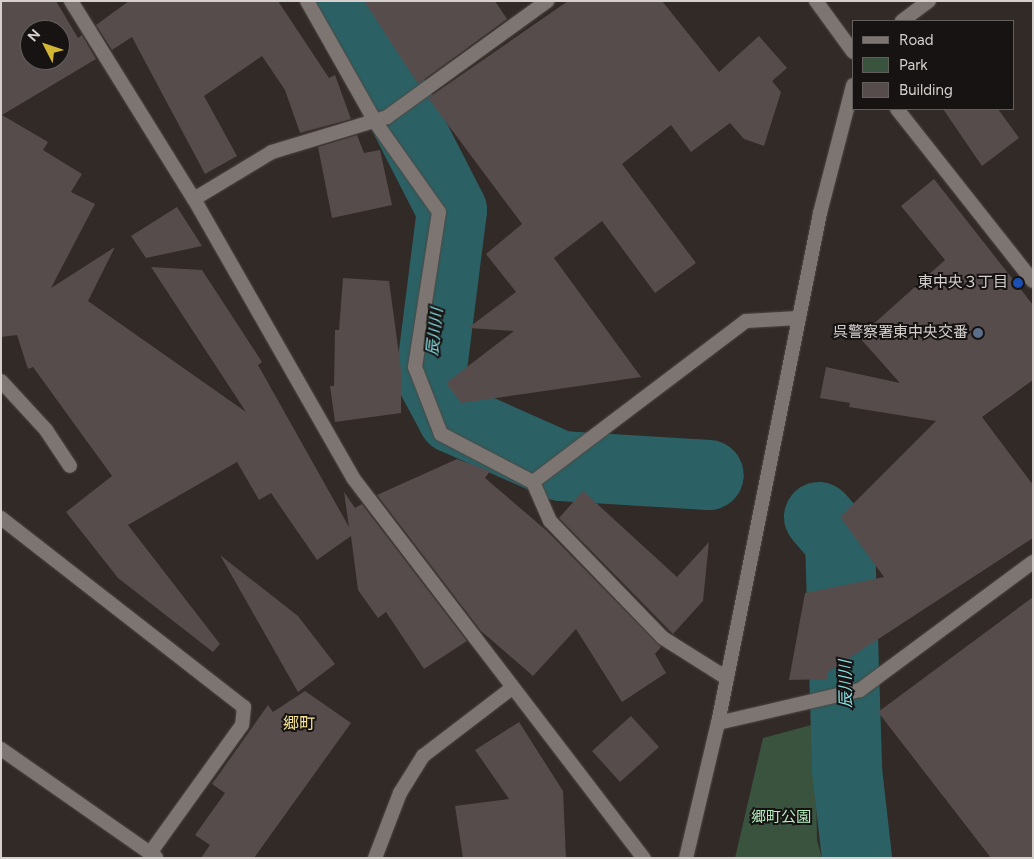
<!DOCTYPE html>
<meta charset="utf-8">
<style>
body{margin:0}
#map{position:relative;width:1034px;height:859px;overflow:hidden;background:#312a26;font-family:Figtree,"Noto Sans JP",sans-serif}
div>[style]{position:absolute}
[style*='--x']{left:calc(var(--x)*1px);top:calc(var(--y)*1px);width:calc(var(--w)*1px);rotate:calc(var(--a)*1deg)}
.green>*{inset:0;background:#3a533f}
.river>*{height:70px;margin:-35px;padding:0 35px;transform-origin:35px;border-radius:35px;background:#2b6164}
.building>*{inset:0;background:#564c4c}
.roads{filter:drop-shadow(0 0 1px #4e4744) drop-shadow(0 0 1px #4e4744)}
.service>*{height:14px;margin:-7px;padding:0 7px;transform-origin:7px;border-radius:7px;background:#7d7571}
.minor>*{height:14px;margin:-7px;padding:0 7px;transform-origin:7px;border-radius:7px;background:#7d7571}
.tertiary>*{height:14px;margin:-7px;padding:0 7px;transform-origin:7px;border-radius:7px;background:#7d7571}
.dots>*{width:14px;height:14px;translate:-50% -50%;box-sizing:border-box;border:2px solid #161312;border-radius:50%}
span{translate:-50% -50%;white-space:nowrap;text-align:center;line-height:1.15;-webkit-text-stroke:4px #161312;paint-order:stroke}
.poi-label{font-size:15px;color:#d5d0ce}
.right{translate:-100% -50%;text-align:right}
.park-label{font-size:15px;color:#b5efc0}
.water-label{font-size:16px;color:#8be5ea;font-style:italic}
.neighbourhood-label{font-size:16px;color:#f7e395}
.frame{position:absolute;inset:0;border:2px solid #d5d0ce;pointer-events:none}
.legend{position:absolute;left:852px;top:20px;width:162px;height:90px;box-sizing:border-box;background:#161312;border:1px solid #625f5d;margin:0;padding:6px 9px;list-style:none;font-size:15px;color:#d5d0ce}
.legend li{display:flex;align-items:center;gap:10px;height:25px}
.legend b{width:25px;border:1px solid #625f5d}
.north{position:absolute;left:20px;top:20px;width:50px;height:50px;box-sizing:border-box;background:#161312;border:1px solid #625f5d;border-radius:50%;rotate:311deg;font-size:14px;font-weight:700;line-height:20px;text-align:center;color:#d5d0ce}
.north::after{content:'';display:block;margin:auto;width:18px;height:22px;background:#d4b635;clip-path:polygon(50% 0,100% 100%,50% 72%,0 100%)}
</style>
<div id="map">
<div class="green">
<div style="clip-path:polygon(815px 724px,817px 840px,822px 858px,735px 858px,763px 738px)"></div>
</div>
<div class="river">
<div style="--x:345;--y:1;--w:235;--a:62.9"></div>
<div style="--x:452;--y:210;--w:168;--a:97.2"></div>
<div style="--x:431;--y:377;--w:47;--a:61.8"></div>
<div style="--x:453;--y:418;--w:118;--a:24"></div>
<div style="--x:561;--y:466;--w:148;--a:3.5"></div>
<div style="--x:819;--y:517;--w:32;--a:49"></div>
<div style="--x:840;--y:541;--w:229;--a:88.2"></div>
<div style="--x:847;--y:770;--w:89;--a:83.5"></div>
</div>
<div class="building">
<div style="clip-path:polygon(evenodd,1px 1px,56px 1px,78px 38px,82px 35px,96px 59px,2px 115px,48px 142px,43px 150px,82px 174px,71px 192px,95px 204px,51px 288px,115px 247px,88px 301px,246px 412px,151px 267px,202px 270px,262px 362px,258px 365px,349px 527px,344px 492px,355px 508px,362px 504px,467px 641px,424px 669px,386px 612px,378px 618px,358px 590px,351px 536px,317px 560px,271px 493px,259px 500px,237px 462px,128px 525px,220px 644px,213px 652px,118px 578px,66px 512px,112px 476px,33px 367px,28px 369px,17px 335px,1px 337px,1px 1px,30px 30px,60px 30px,60px 60px,30px 60px,30px 30px)"></div>
<div style="clip-path:polygon(129px 1px,278px 1px,329px 78px,335px 75px,351px 119px,300px 133px,285px 90px,262px 56px,204px 96px,237px 156px,205px 174px,132px 37px,112px 50px,96px 25px)"></div>
<div style="clip-path:polygon(364px 1px,495px 1px,507px 19px,418px 84px)"></div>
<div style="clip-path:polygon(568px 1px,662px 1px,719px 72px,759px 36px,787px 68px,772px 81px,781px 92px,764px 146px,744px 139px,730px 123px,691px 152px,671px 125px,622px 164px,696px 263px,655px 293px,602px 221px,554px 258px,641px 377px,461px 403px,446px 383px,514px 331px,468px 328px,516px 292px,486px 254px,522px 224px,428px 98px)"></div>
<div style="clip-path:polygon(943px 109px,998px 109px,1019px 138px,982px 166px)"></div>
<div style="clip-path:polygon(357px 135px,364px 153px,380px 150px,392px 205px,332px 218px,318px 147px)"></div>
<div style="clip-path:polygon(934px 179px,1033px 305px,1033px 380px,982px 417px,1033px 485px,1033px 538px,828px 672px,828px 679px,789px 680px,805px 593px,884px 577px,840px 517px,936px 421px,849px 407px,850px 403px,820px 398px,826px 367px,900px 383px,859px 337px,945px 260px,901px 206px)"></div>
<div style="clip-path:polygon(177px 207px,202px 246px,146px 258px,131px 236px)"></div>
<div style="clip-path:polygon(343px 278px,389px 281px,401px 369px,401px 413px,335px 422px,330px 386px,334px 386px,335px 330px,339px 330px)"></div>
<div style="clip-path:polygon(457px 459px,490px 471px,485px 478px,547px 531px,661px 647px,655px 654px,666px 673px,622px 702px,576px 629px,533px 676px,481px 631px,377px 495px)"></div>
<div style="clip-path:polygon(583px 491px,677px 577px,709px 542px,703px 601px,673px 634px,559px 518px)"></div>
<div style="clip-path:polygon(220px 555px,298px 616px,335px 664px,298px 692px)"></div>
<div style="clip-path:polygon(1033px 597px,1033px 858px,991px 858px,878px 712px)"></div>
<div style="clip-path:polygon(305px 691px,351px 723px,254px 858px,201px 858px,210px 845px,195px 835px,225px 793px,212px 784px,268px 705px,273px 712px)"></div>
<div style="clip-path:polygon(631px 716px,659px 747px,620px 782px,592px 751px)"></div>
<div style="clip-path:polygon(519px 722px,563px 791px,566px 858px,463px 858px,455px 806px,509px 799px,475px 750px)"></div>
</div>
<div class="roads">
<div class="service">
<div style="--x:307;--y:1;--w:140;--a:60.5"></div>
<div style="--x:376;--y:123;--w:109;--a:54.7"></div>
<div style="--x:439;--y:212;--w:157;--a:98.8"></div>
<div style="--x:415;--y:367;--w:72;--a:68.8"></div>
<div style="--x:441;--y:434;--w:104;--a:27.6"></div>
</div>
<div class="minor">
<div style="--x:71;--y:1;--w:233;--a:58.2"></div>
<div style="--x:194;--y:199;--w:321;--a:60.3"></div>
<div style="--x:353;--y:478;--w:479;--a:52.6"></div>
<div style="--x:816;--y:1;--w:63;--a:54"></div>
<div style="--x:194;--y:199;--w:91;--a:-31.1"></div>
<div style="--x:272;--y:152;--w:120;--a:-16.9"></div>
<div style="--x:387;--y:117;--w:198;--a:-35.9"></div>
<div style="--x:1;--y:381;--w:67;--a:47.4"></div>
<div style="--x:46;--y:430;--w:43;--a:56.3"></div>
<div style="--x:1;--y:518;--w:308;--a:37.9"></div>
<div style="--x:244;--y:707;--w:18;--a:96"></div>
<div style="--x:242;--y:725;--w:158;--a:125.7"></div>
<div style="--x:725;--y:677;--w:73;--a:-147.8"></div>
<div style="--x:663;--y:638;--w:163;--a:-134"></div>
<div style="--x:550;--y:521;--w:43;--a:-113.6"></div>
<div style="--x:533;--y:482;--w:267;--a:-37.1"></div>
<div style="--x:746;--y:321;--w:52;--a:-3.3"></div>
<div style="--x:718;--y:723;--w:146;--a:-13.1"></div>
<div style="--x:860;--y:690;--w:215;--a:-36.5"></div>
<div style="--x:1;--y:749;--w:189;--a:34.9"></div>
<div style="--x:375;--y:858;--w:70;--a:-69"></div>
<div style="--x:400;--y:793;--w:44;--a:-58.1"></div>
<div style="--x:423;--y:756;--w:112;--a:-37.4"></div>
</div>
<div class="tertiary">
<div style="--x:902;--y:21;--w:34;--a:-37"></div>
<div style="--x:897;--y:109;--w:219;--a:51.7"></div>
<div style="--x:686;--y:858;--w:139;--a:-76.7"></div>
<div style="--x:718;--y:723;--w:520;--a:-78.69"></div>
<div style="--x:820;--y:213;--w:132;--a:-75.5"></div>
</div>
</div>
<div class="dots">
<div style="left:1018px;top:283px;background:#1a4fb4"></div>
<div style="left:978px;top:333px;background:#5c6f8a"></div>
</div>
<div class="poi-label">
<span class="right" style="left:1008px;top:283px">東中央３丁目</span>
<span class="right" style="left:968px;top:333px">呉警察署東中央交番</span>
</div>
<div class="park-label">
<span style="left:781px;top:818px">郷町公園</span>
</div>
<div class="water-label">
<span style="left:435px;top:332px;rotate:-84deg">辰川川</span>
<span style="left:846px;top:684px;rotate:-91deg">辰川川</span>
</div>
<div class="neighbourhood-label">
<span style="left:299px;top:724px">郷町</span>
</div>
<div class="frame"></div>
<ul class="legend">
<li><b style="height:6px;background:#7d7571"></b>Road</li>
<li><b style="height:14px;background:#3a533f"></b>Park</li>
<li><b style="height:14px;background:#564c4c"></b>Building</li>
</ul>
<div class="north">N</div>
</div>
